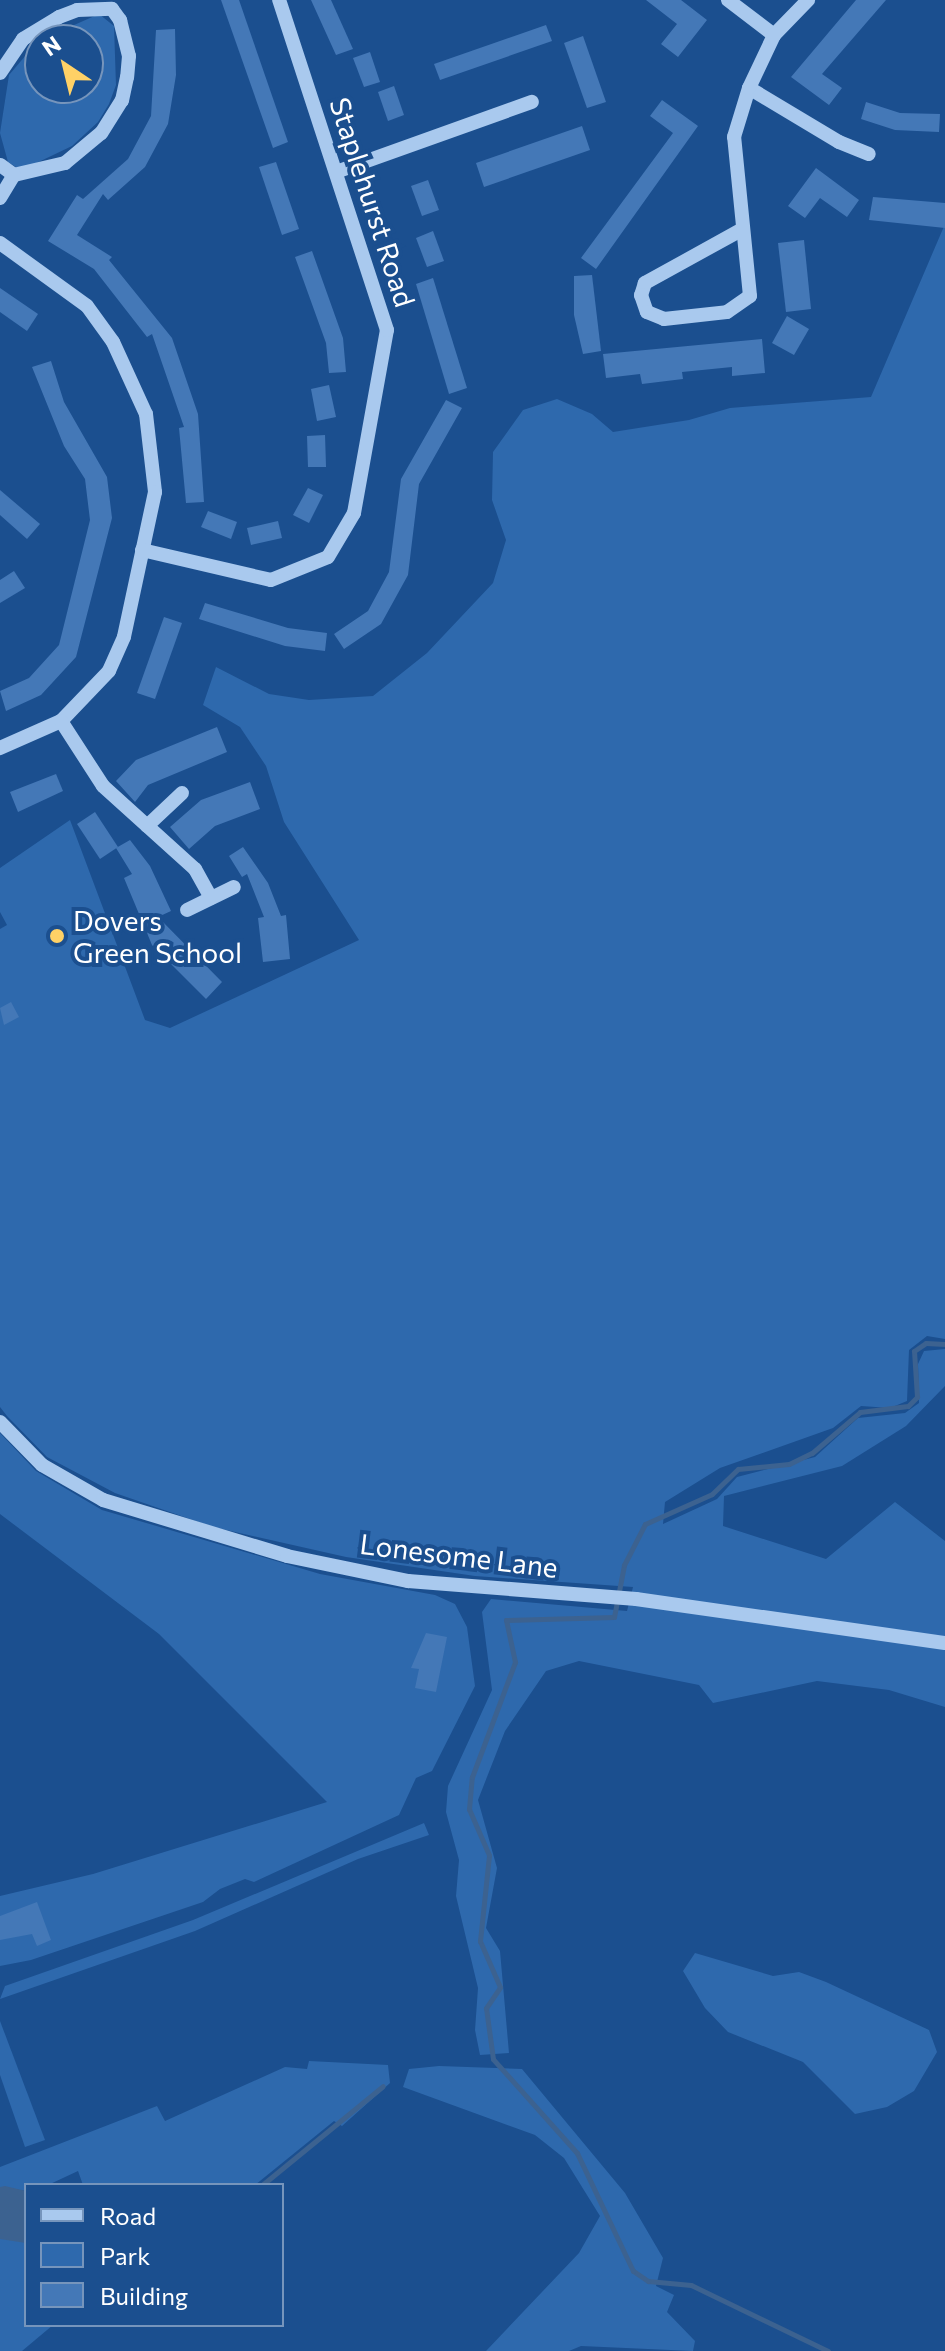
<!DOCTYPE html>
<style>
body{margin:0}
#map{position:relative;width:945px;height:2351px;overflow:hidden;background:#1b4f8f;font-family:Commissioner,sans-serif}
div>[style]{position:absolute}
[style*='--x']{left:calc(var(--x)*1px);top:calc(var(--y)*1px);width:calc(var(--w)*1px);rotate:calc(var(--a)*1deg)}
.green>*{inset:0;background:#2e69ad}
.water>*{inset:0;background:#3c6290}
.stream>*{height:5px;margin:-2.5px;padding:0 2.5px;transform-origin:2.5px;border-radius:2.5px;background:#3c6290}
.building>*{inset:0;background:#4478b7}
.minor>*{height:14px;margin:-7px;padding:0 7px;transform-origin:7px;border-radius:7px;background:#a9c9ee}
.dots>*{width:22px;height:22px;translate:-50% -50%;box-sizing:border-box;border:4px solid #1b4f8f;border-radius:50%}
span{translate:-50% -50%;white-space:nowrap;text-align:center;line-height:1.15;-webkit-text-stroke:8px #1b4f8f;paint-order:stroke}
.street-label{font-size:28px;color:#fff}
.poi-label{font-size:28px;color:#fff}
.left{translate:0 -50%;text-align:left}
.legend{position:absolute;left:24px;top:2183px;width:260px;height:144px;box-sizing:border-box;background:#1b4f8f;border:2px solid #7695bc;margin:0;padding:10px 14px;list-style:none;font-size:24px;color:#fff}
.legend li{display:flex;align-items:center;gap:16px;height:40px}
.legend b{width:40px;border:2px solid #7695bc}
.north{position:absolute;left:24px;top:24px;width:80px;height:80px;box-sizing:border-box;background:#1b4f8f;border:2px solid #7695bc;border-radius:50%;rotate:325deg;font-size:22px;font-weight:700;line-height:32px;text-align:center;color:#fff}
.north::after{content:'';display:block;margin:auto;width:28px;height:36px;background:#ffd166;clip-path:polygon(50% 0,100% 100%,50% 72%,0 100%)}
</style>
<div id="map">
<div class="green">
<div style="clip-path:polygon(evenodd,99px 14px,114px 26px,116px 85px,109px 104px,98px 122px,72px 146px,26px 168px,16px 167px,8px 162px,0 133px,9px 75px,38px 41px,99px 14px,40px 40px,88px 40px,88px 88px,40px 88px,40px 40px)"></div>
<div style="clip-path:polygon(945px 224px,945px 1339px,927px 1336px,909px 1350px,907px 1401px,890px 1408px,861px 1406px,833px 1428px,720px 1468px,665px 1502px,663px 1524px,717px 1499px,737px 1477px,815px 1457px,858px 1418px,905px 1413px,919px 1403px,918px 1364px,924px 1351px,945px 1349px,945px 1386px,906px 1426px,842px 1466px,724px 1496px,723px 1526px,826px 1559px,895px 1502px,945px 1541px,945px 1707px,889px 1690px,817px 1681px,713px 1703px,699px 1685px,579px 1661px,546px 1671px,505px 1731px,478px 1800px,497px 1868px,486px 1928px,500px 1951px,509px 2053px,480px 2055px,475px 2030px,478px 1988px,456px 1896px,459px 1860px,446px 1812px,448px 1786px,492px 1690px,482px 1612px,491px 1599px,627px 1611px,633px 1587px,475px 1576px,346px 1557px,213px 1527px,115px 1493px,47px 1457px,7px 1416px,0 1407px,0 929px,7px 925px,0 912px,0 868px,70px 820px,145px 1020px,170px 1028px,359px 940px,284px 822px,266px 766px,240px 727px,203px 705px,216px 667px,269px 694px,309px 700px,373px 696px,427px 653px,493px 583px,506px 540px,492px 500px,493px 452px,523px 410px,557px 399px,592px 414px,613px 432px,689px 420px,730px 408px,871px 397px)"></div>
<div style="clip-path:polygon(0 1433px,36px 1471px,102px 1510px,320px 1574px,435px 1595px,455px 1604px,467px 1627px,475px 1686px,432px 1771px,416px 1778px,399px 1815px,254px 1882px,245px 1879px,220px 1889px,203px 1902px,31px 1960px,0 1966px,0 1896px,93px 1874px,327px 1802px,159px 1634px,0 1514px)"></div>
<div style="clip-path:polygon(424px 1823px,429px 1835px,358px 1859px,195px 1931px,0 1999px,5px 1986px,193px 1920px)"></div>
<div style="clip-path:polygon(695px 1953px,773px 1976px,799px 1972px,826px 1982px,929px 2030px,937px 2052px,914px 2091px,887px 2107px,855px 2114px,803px 2062px,728px 2032px,705px 2008px,683px 1971px)"></div>
<div style="clip-path:polygon(0 2021px,45px 2140px,25px 2147px,0 2075px)"></div>
<div style="clip-path:polygon(309px 2061px,388px 2065px,390px 2083px,342px 2126px,334px 2121px,255px 2185px,83px 2185px,78px 2171px,48px 2185px,26px 2185px,26px 2191px,0 2187px,0 2167px,157px 2106px,165px 2121px,285px 2067px,307px 2069px)"></div>
<div style="clip-path:polygon(439px 2066px,522px 2069px,625px 2193px,663px 2258px,656px 2286px,674px 2295px,667px 2312px,695px 2341px,693px 2351px,581px 2346px,569px 2351px,486px 2351px,579px 2253px,600px 2216px,564px 2158px,535px 2135px,403px 2087px,409px 2069px)"></div>
<div style="clip-path:polygon(10px 2237px,26px 2243px,26px 2325px,53px 2325px,22px 2351px,0 2351px,0 2239px)"></div>
</div>
<div class="water">
<div style="clip-path:polygon(5px 2186px,26px 2191px,26px 2243px,0 2239px,0 2187px)"></div>
</div>
<div class="stream">
<div style="--x:262;--y:2185;--w:156;--a:-39.3"></div>
<div style="--x:828;--y:2351;--w:152;--a:-154.3"></div>
<div style="--x:691;--y:2285;--w:43;--a:-174.7"></div>
<div style="--x:648;--y:2281;--w:18;--a:-146"></div>
<div style="--x:633;--y:2271;--w:131;--a:-115.4"></div>
<div style="--x:577;--y:2153;--w:126;--a:-131.8"></div>
<div style="--x:493;--y:2059;--w:51;--a:-97.8"></div>
<div style="--x:486;--y:2008;--w:25;--a:-56"></div>
<div style="--x:500;--y:1987;--w:50;--a:-113.5"></div>
<div style="--x:480;--y:1941;--w:86;--a:-84"></div>
<div style="--x:489;--y:1855;--w:50;--a:-113.5"></div>
<div style="--x:469;--y:1809;--w:32;--a:-85"></div>
<div style="--x:472;--y:1777;--w:123;--a:-69.5"></div>
<div style="--x:515;--y:1662;--w:43;--a:-102.1"></div>
<div style="--x:506;--y:1620;--w:108;--a:-1.6"></div>
<div style="--x:614;--y:1617;--w:53;--a:-79.1"></div>
<div style="--x:624;--y:1565;--w:46;--a:-62.9"></div>
<div style="--x:645;--y:1524;--w:73;--a:-24.1"></div>
<div style="--x:712;--y:1494;--w:36;--a:-44"></div>
<div style="--x:738;--y:1469;--w:51;--a:-5.6"></div>
<div style="--x:789;--y:1464;--w:25;--a:-26"></div>
<div style="--x:812;--y:1453;--w:63;--a:-40.5"></div>
<div style="--x:860;--y:1412;--w:48;--a:-7.1"></div>
<div style="--x:908;--y:1406;--w:13;--a:-45"></div>
<div style="--x:917;--y:1397;--w:46;--a:-93.7"></div>
<div style="--x:914;--y:1351;--w:14;--a:-34"></div>
<div style="--x:926;--y:1343;--w:19;--a:3"></div>
</div>
<div class="building">
<div style="clip-path:polygon(221px 0,239px 0,288px 142px,273px 148px)"></div>
<div style="clip-path:polygon(311px 0,331px 0,353px 49px,336px 55px)"></div>
<div style="clip-path:polygon(646px 0,681px 0,707px 20px,678px 57px,661px 44px,677px 24px)"></div>
<div style="clip-path:polygon(856px 0,886px 0,822px 74px,842px 88px,829px 105px,791px 77px)"></div>
<div style="clip-path:polygon(546px 25px,552px 41px,440px 80px,434px 64px)"></div>
<div style="clip-path:polygon(175px 29px,176px 75px,168px 124px,145px 167px,108px 200px,103px 194px,77px 235px,112px 257px,109px 260px,172px 338px,198px 414px,204px 502px,186px 503px,179px 428px,184px 427px,152px 334px,147px 337px,94px 269px,48px 241px,77px 195px,83px 199px,128px 159px,151px 116px,156px 30px)"></div>
<div style="clip-path:polygon(583px 36px,606px 102px,587px 108px,564px 43px)"></div>
<div style="clip-path:polygon(370px 52px,380px 82px,364px 87px,353px 58px)"></div>
<div style="clip-path:polygon(394px 86px,404px 115px,388px 121px,378px 92px)"></div>
<div style="clip-path:polygon(662px 100px,698px 126px,596px 269px,581px 258px,673px 133px,650px 116px)"></div>
<div style="clip-path:polygon(866px 102px,900px 113px,940px 114px,939px 132px,895px 130px,861px 119px)"></div>
<div style="clip-path:polygon(582px 126px,590px 150px,484px 187px,476px 163px)"></div>
<div style="clip-path:polygon(276px 162px,299px 229px,282px 235px,259px 167px)"></div>
<div style="clip-path:polygon(816px 168px,859px 200px,847px 217px,820px 198px,805px 218px,788px 206px)"></div>
<div style="clip-path:polygon(428px 180px,439px 210px,422px 216px,411px 186px)"></div>
<div style="clip-path:polygon(873px 197px,945px 203px,945px 228px,869px 220px)"></div>
<div style="clip-path:polygon(433px 231px,444px 261px,427px 267px,416px 238px)"></div>
<div style="clip-path:polygon(804px 240px,811px 309px,786px 312px,778px 243px)"></div>
<div style="clip-path:polygon(312px 251px,343px 338px,346px 372px,329px 373px,326px 343px,295px 257px)"></div>
<div style="clip-path:polygon(592px 275px,601px 351px,583px 354px,574px 315px,574px 276px)"></div>
<div style="clip-path:polygon(433px 278px,467px 388px,449px 394px,416px 284px)"></div>
<div style="clip-path:polygon(0 288px,38px 314px,27px 331px,0 312px)"></div>
<div style="clip-path:polygon(787px 316px,809px 329px,794px 355px,772px 343px)"></div>
<div style="clip-path:polygon(762px 339px,765px 373px,732px 376px,732px 367px,682px 372px,683px 379px,642px 384px,640px 374px,606px 378px,603px 354px)"></div>
<div style="clip-path:polygon(51px 361px,64px 402px,107px 477px,112px 518px,76px 657px,41px 695px,6px 711px,0 691px,29px 678px,59px 645px,90px 520px,85px 479px,64px 446px,32px 367px)"></div>
<div style="clip-path:polygon(329px 385px,336px 417px,317px 421px,311px 389px)"></div>
<div style="clip-path:polygon(446px 400px,462px 408px,419px 484px,408px 575px,381px 624px,344px 649px,334px 634px,368px 611px,389px 572px,401px 479px)"></div>
<div style="clip-path:polygon(325px 435px,326px 467px,308px 467px,307px 436px)"></div>
<div style="clip-path:polygon(308px 488px,323px 495px,309px 523px,293px 515px)"></div>
<div style="clip-path:polygon(0 490px,40px 524px,27px 539px,0 515px)"></div>
<div style="clip-path:polygon(208px 511px,237px 522px,231px 539px,201px 527px)"></div>
<div style="clip-path:polygon(278px 521px,282px 538px,251px 545px,247px 528px)"></div>
<div style="clip-path:polygon(14px 571px,25px 588px,0 603px,0 580px)"></div>
<div style="clip-path:polygon(205px 603px,288px 628px,327px 633px,325px 651px,285px 646px,199px 619px)"></div>
<div style="clip-path:polygon(164px 617px,182px 623px,155px 699px,137px 693px)"></div>
<div style="clip-path:polygon(217px 727px,227px 752px,148px 785px,135px 802px,116px 781px,136px 760px)"></div>
<div style="clip-path:polygon(56px 774px,63px 791px,18px 812px,10px 792px)"></div>
<div style="clip-path:polygon(250px 782px,260px 809px,215px 826px,189px 849px,170px 827px,201px 800px)"></div>
<div style="clip-path:polygon(95px 812px,118px 847px,100px 859px,77px 824px)"></div>
<div style="clip-path:polygon(130px 840px,150px 866px,171px 911px,158px 917px,222px 982px,206px 999px,152px 945px,124px 878px,132px 874px,116px 848px)"></div>
<div style="clip-path:polygon(243px 847px,268px 883px,281px 916px,286px 915px,290px 959px,263px 962px,258px 918px,264px 917px,247px 874px,242px 877px,229px 856px)"></div>
<div style="clip-path:polygon(11px 1002px,19px 1017px,4px 1025px,0 1008px)"></div>
<div style="clip-path:polygon(426px 1633px,447px 1637px,436px 1692px,415px 1688px,419px 1669px,411px 1668px)"></div>
<div style="clip-path:polygon(37px 1902px,51px 1940px,37px 1946px,32px 1934px,0 1940px,0 1916px)"></div>
</div>
<div class="minor">
<div style="--x:728;--y:0;--w:58;--a:37.3"></div>
<div style="--x:0;--y:73;--w:41;--a:-55.9"></div>
<div style="--x:23;--y:39;--w:42;--a:-31.4"></div>
<div style="--x:59;--y:17;--w:19;--a:-21"></div>
<div style="--x:77;--y:10;--w:35;--a:-2"></div>
<div style="--x:112;--y:9;--w:14;--a:54"></div>
<div style="--x:120;--y:20;--w:37;--a:76"></div>
<div style="--x:129;--y:56;--w:21;--a:95"></div>
<div style="--x:127;--y:77;--w:24;--a:102"></div>
<div style="--x:122;--y:100;--w:39;--a:122"></div>
<div style="--x:101;--y:133;--w:47;--a:140.2"></div>
<div style="--x:65;--y:163;--w:52;--a:166.8"></div>
<div style="--x:14;--y:175;--w:17;--a:-144"></div>
<div style="--x:749;--y:88;--w:105;--a:31"></div>
<div style="--x:839;--y:142;--w:32;--a:22"></div>
<div style="--x:336;--y:172;--w:208;--a:-19.7"></div>
<div style="--x:0;--y:198;--w:27;--a:-59"></div>
<div style="--x:741;--y:230;--w:110;--a:151.1"></div>
<div style="--x:645;--y:283;--w:13;--a:108"></div>
<div style="--x:641;--y:295;--w:18;--a:71"></div>
<div style="--x:647;--y:312;--w:18;--a:22"></div>
<div style="--x:664;--y:319;--w:63;--a:-6.3"></div>
<div style="--x:727;--y:312;--w:28;--a:-35"></div>
<div style="--x:750;--y:296;--w:160;--a:-95.7"></div>
<div style="--x:734;--y:137;--w:51;--a:-73"></div>
<div style="--x:749;--y:88;--w:59;--a:-64.7"></div>
<div style="--x:774;--y:35;--w:49;--a:-45.8"></div>
<div style="--x:0;--y:243;--w:107;--a:35.9"></div>
<div style="--x:87;--y:306;--w:44;--a:54.2"></div>
<div style="--x:113;--y:342;--w:79;--a:65.4"></div>
<div style="--x:146;--y:414;--w:79;--a:83.4"></div>
<div style="--x:155;--y:492;--w:148;--a:102.1"></div>
<div style="--x:124;--y:637;--w:37;--a:114"></div>
<div style="--x:109;--y:671;--w:69;--a:133.8"></div>
<div style="--x:61;--y:721;--w:67;--a:156.1"></div>
<div style="--x:142;--y:550;--w:132;--a:13.1"></div>
<div style="--x:271;--y:580;--w:61;--a:-22"></div>
<div style="--x:328;--y:557;--w:51;--a:-59.4"></div>
<div style="--x:354;--y:513;--w:186;--a:-79.8"></div>
<div style="--x:387;--y:330;--w:347;--a:-108.1"></div>
<div style="--x:61;--y:721;--w:77;--a:57.1"></div>
<div style="--x:103;--y:786;--w:124;--a:42.1"></div>
<div style="--x:195;--y:869;--w:33;--a:61"></div>
<div style="--x:147;--y:826;--w:48;--a:-43.3"></div>
<div style="--x:187;--y:910;--w:52;--a:-26.1"></div>
<div style="--x:0;--y:1422;--w:60;--a:45.7"></div>
<div style="--x:42;--y:1465;--w:70;--a:29.8"></div>
<div style="--x:103;--y:1500;--w:192;--a:16.9"></div>
<div style="--x:287;--y:1556;--w:124;--a:11.7"></div>
<div style="--x:408;--y:1581;--w:229;--a:4.5"></div>
<div style="--x:636;--y:1599;--w:312;--a:8.1"></div>
</div>
<div class="dots">
<div style="left:57px;top:936px;background:#ffd166"></div>
</div>
<div class="street-label">
<span style="left:373px;top:202px;rotate:72deg">Staplehurst Road</span>
<span style="left:459px;top:1555px;rotate:7deg">Lonesome Lane</span>
</div>
<div class="poi-label">
<span class="left" style="left:73px;top:936px">Dovers<br>Green School</span>
</div>
<ul class="legend">
<li><b style="height:10px;background:#a9c9ee"></b>Road</li>
<li><b style="height:22px;background:#2e69ad"></b>Park</li>
<li><b style="height:22px;background:#4478b7"></b>Building</li>
</ul>
<div class="north">N</div>
</div>
